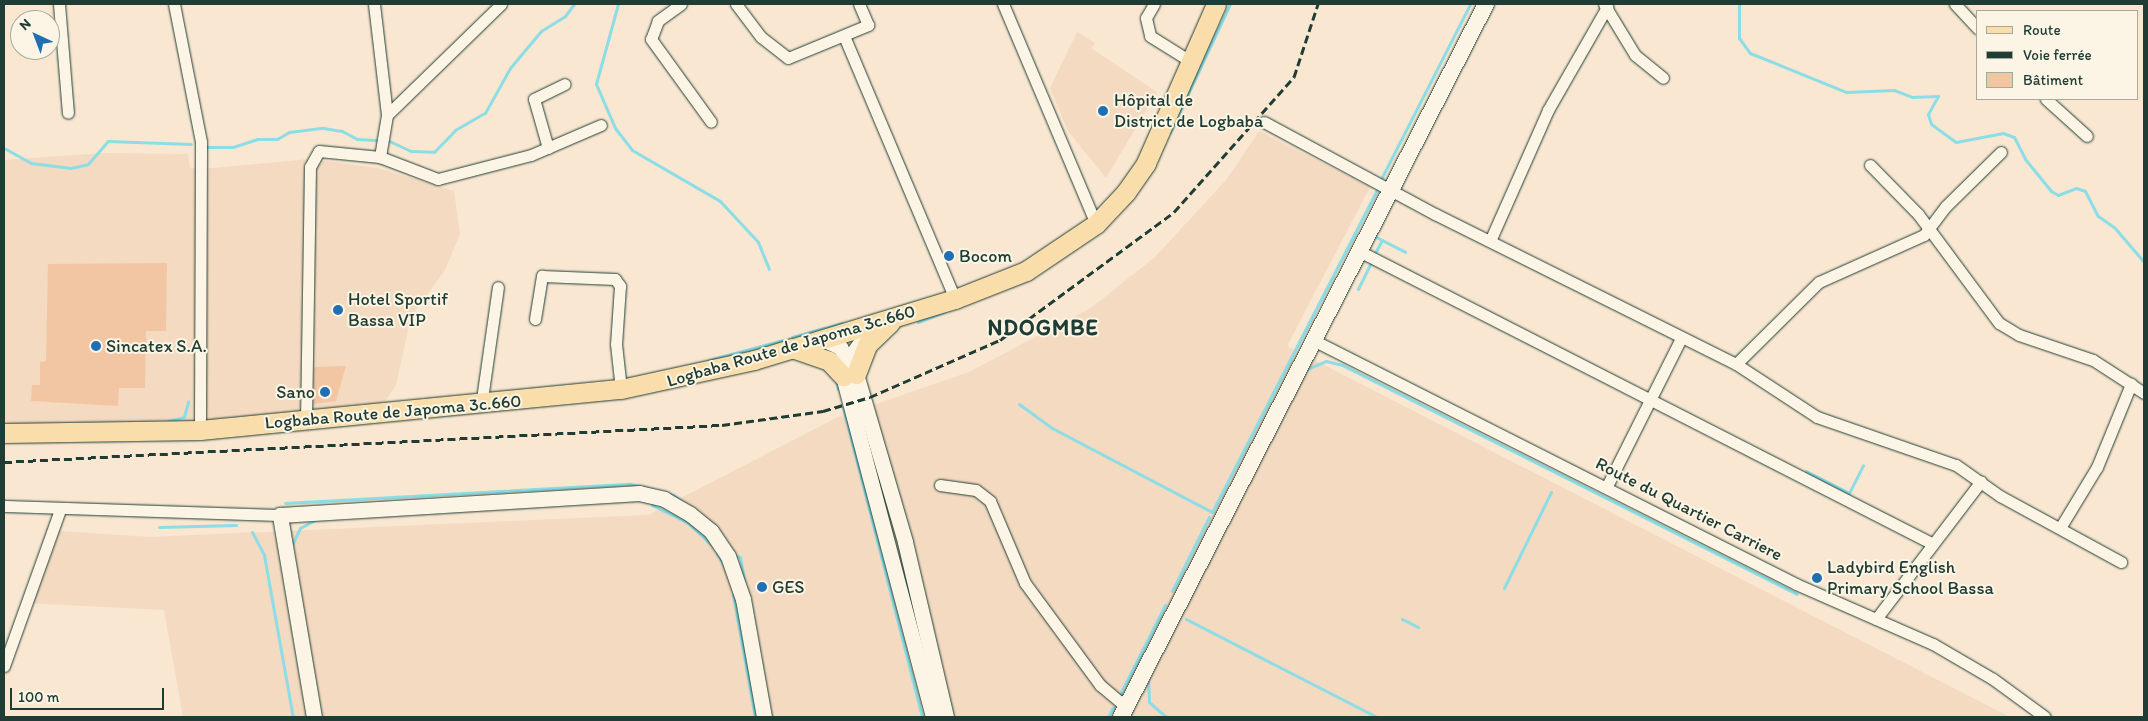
<!DOCTYPE html>
<meta charset="utf-8">
<style>
body{margin:0}
#map{position:relative;width:2148px;height:721px;overflow:hidden;background:#f9e7d1;font-family:Itim,sans-serif}
div>[style]{position:absolute}
[style*='--x']{left:calc(var(--x)*1px);top:calc(var(--y)*1px);width:calc(var(--w)*1px);rotate:calc(var(--a)*1deg)}
.built>*{inset:0;background:#f3dac0}
.stream>*{height:3px;margin:-1.5px;padding:0 1.5px;transform-origin:1.5px;border-radius:1.5px;background:#8cdde6}
.building>*{inset:0;background:#f3c6a3}
.roads{filter:drop-shadow(0 0 1px #1f3d34) drop-shadow(0 0 1px #1f3d34)}
.minor>*{height:11px;margin:-5.5px;padding:0 5.5px;transform-origin:5.5px;border-radius:5.5px;background:#fcf5e5}
.tertiary>*{height:15px;margin:-7.5px;padding:0 7.5px;transform-origin:7.5px;border-radius:7.5px;background:#fcf5e5}
.secondary>*{height:16px;margin:-8px;padding:0 8px;transform-origin:8px;border-radius:8px;background:#fcf5e5}
.primary>*{height:19px;margin:-9.5px;padding:0 9.5px;transform-origin:9.5px;border-radius:9.5px;background:#f9deab}
.rail>*{height:3px;margin-top:-1.5px;transform-origin:0;background:repeating-linear-gradient(90deg,#1f3d34 0 8px,transparent 0 12px)}
.dots>*{width:14px;height:14px;translate:-50% -50%;box-sizing:border-box;border:2px solid #fcf5e5;border-radius:50%}
span{translate:-50% -50%;white-space:nowrap;text-align:center;line-height:1.15;-webkit-text-stroke:4px #fcf5e5;paint-order:stroke}
.poi-label{font-size:18px;color:#1f3d34}
.left{translate:0 -50%;text-align:left}
.right{translate:-100% -50%;text-align:right}
.street-label{font-size:18px;color:#1f3d34}
.district-label{font-size:22px;color:#1f3d34;font-weight:700;letter-spacing:1px}
.frame{position:absolute;inset:0;border:5px solid #1f3d34;pointer-events:none}
.legend{position:absolute;left:1976px;top:10px;width:162px;height:90px;box-sizing:border-box;background:#fcf5e5;border:1px solid #a4ab9e;margin:0;padding:6px 9px;list-style:none;font-size:15px;color:#1f3d34}
.legend li{display:flex;align-items:center;gap:10px;height:25px}
.legend b{width:25px;border:1px solid #a4ab9e}
.north{position:absolute;left:10px;top:10px;width:50px;height:50px;box-sizing:border-box;background:#fcf5e5;border:1px solid #a4ab9e;border-radius:50%;rotate:317deg;font-size:14px;font-weight:700;line-height:20px;text-align:center;color:#1f3d34}
.north::after{content:'';display:block;margin:auto;width:18px;height:22px;background:#1f6fb2;clip-path:polygon(50% 0,100% 100%,50% 72%,0 100%)}
.scale{position:absolute;left:10px;top:688px;width:154px;height:22px;box-sizing:border-box;border:2px solid #1f3d34;border-top:0;padding-left:6px;font-size:15px;line-height:18px;white-space:nowrap;color:#1f3d34;-webkit-text-stroke:4px #fcf5e5;paint-order:stroke}
</style>
<div id="map">
<div class="built">
<div style="clip-path:polygon(1077px 32px,1095px 43px,1091px 48px,1157px 92px,1106px 178px,1068px 131px,1050px 88px)"></div>
<div style="clip-path:polygon(1259px 131px,1370px 187px,1287px 346px,2010px 717px,183px 717px,164px 610px,24px 603px,57px 531px,151px 537px,648px 515px,836px 418px,969px 372px,1091px 308px,1155px 257px,1227px 179px)"></div>
<div style="clip-path:polygon(104px 153px,188px 154px,190px 168px,202px 169px,309px 159px,378px 168px,454px 191px,460px 234px,445px 270px,411px 317px,396px 385px,385px 401px,367px 409px,287px 417px,4px 429px,4px 160px)"></div>
</div>
<div class="stream">
<div style="--x:618;--y:4;--w:83;--a:105.4"></div>
<div style="--x:596;--y:84;--w:48;--a:66.6"></div>
<div style="--x:615;--y:128;--w:28;--a:52"></div>
<div style="--x:632;--y:150;--w:102;--a:30.1"></div>
<div style="--x:720;--y:201;--w:56;--a:47.2"></div>
<div style="--x:758;--y:242;--w:29;--a:68"></div>
<div style="--x:1739;--y:4;--w:34;--a:90"></div>
<div style="--x:1739;--y:38;--w:19;--a:54"></div>
<div style="--x:1750;--y:53;--w:104;--a:22.1"></div>
<div style="--x:1846;--y:92;--w:48;--a:-2.4"></div>
<div style="--x:1894;--y:90;--w:19;--a:21"></div>
<div style="--x:1912;--y:97;--w:26;--a:-2"></div>
<div style="--x:1938;--y:96;--w:21;--a:119"></div>
<div style="--x:1928;--y:114;--w:10;--a:73"></div>
<div style="--x:1931;--y:124;--w:31;--a:36"></div>
<div style="--x:1956;--y:142;--w:48;--a:-10.8"></div>
<div style="--x:2003;--y:133;--w:12;--a:20"></div>
<div style="--x:2014;--y:137;--w:25;--a:63"></div>
<div style="--x:2025;--y:159;--w:41;--a:50.9"></div>
<div style="--x:2051;--y:191;--w:8;--a:30"></div>
<div style="--x:2058;--y:195;--w:19;--a:-21"></div>
<div style="--x:2076;--y:188;--w:9;--a:18"></div>
<div style="--x:2085;--y:191;--w:28;--a:63"></div>
<div style="--x:2098;--y:216;--w:19;--a:35"></div>
<div style="--x:2114;--y:227;--w:46;--a:49.4"></div>
<div style="--x:1170;--y:132;--w:141;--a:-64.9"></div>
<div style="--x:385;--y:139;--w:29;--a:25"></div>
<div style="--x:411;--y:151;--w:23;--a:2"></div>
<div style="--x:434;--y:152;--w:30;--a:-46"></div>
<div style="--x:455;--y:130;--w:34;--a:-30"></div>
<div style="--x:485;--y:113;--w:51;--a:-60.9"></div>
<div style="--x:510;--y:68;--w:48;--a:-50"></div>
<div style="--x:541;--y:31;--w:28;--a:-32"></div>
<div style="--x:565;--y:16;--w:15;--a:-53"></div>
<div style="--x:202;--y:147;--w:31;--a:0"></div>
<div style="--x:233;--y:147;--w:25;--a:-18"></div>
<div style="--x:257;--y:139;--w:20;--a:0"></div>
<div style="--x:277;--y:139;--w:14;--a:-30"></div>
<div style="--x:289;--y:132;--w:34;--a:-7"></div>
<div style="--x:323;--y:128;--w:19;--a:9"></div>
<div style="--x:342;--y:131;--w:17;--a:28"></div>
<div style="--x:357;--y:139;--w:19;--a:3"></div>
<div style="--x:4;--y:148;--w:31;--a:29"></div>
<div style="--x:31;--y:163;--w:40;--a:7.1"></div>
<div style="--x:71;--y:168;--w:17;--a:-13"></div>
<div style="--x:88;--y:164;--w:30;--a:-49"></div>
<div style="--x:108;--y:141;--w:83;--a:2.1"></div>
<div style="--x:1380;--y:181;--w:199;--a:-63"></div>
<div style="--x:1374;--y:236;--w:35;--a:27"></div>
<div style="--x:1374;--y:255;--w:17;--a:-62"></div>
<div style="--x:1358;--y:289;--w:30;--a:-64"></div>
<div style="--x:918;--y:322;--w:28;--a:-21"></div>
<div style="--x:825;--y:328;--w:18;--a:-16"></div>
<div style="--x:792;--y:337;--w:33;--a:-16"></div>
<div style="--x:709;--y:360;--w:77;--a:-15.1"></div>
<div style="--x:1307;--y:369;--w:21;--a:-23"></div>
<div style="--x:1326;--y:361;--w:16;--a:14"></div>
<div style="--x:1342;--y:365;--w:509;--a:26.72"></div>
<div style="--x:836;--y:380;--w:9;--a:77"></div>
<div style="--x:1019;--y:404;--w:41;--a:36"></div>
<div style="--x:1052;--y:428;--w:181;--a:27.7"></div>
<div style="--x:1212;--y:512;--w:365;--a:-62.9"></div>
<div style="--x:843;--y:407;--w:320;--a:75.7"></div>
<div style="--x:168;--y:421;--w:16;--a:-14"></div>
<div style="--x:184;--y:417;--w:16;--a:-75"></div>
<div style="--x:1806;--y:471;--w:48;--a:27.1"></div>
<div style="--x:1849;--y:493;--w:31;--a:-63"></div>
<div style="--x:285;--y:503;--w:346;--a:-3.2"></div>
<div style="--x:630;--y:484;--w:44;--a:14.3"></div>
<div style="--x:673;--y:495;--w:49;--a:35.9"></div>
<div style="--x:652;--y:505;--w:39;--a:26"></div>
<div style="--x:687;--y:522;--w:34;--a:43"></div>
<div style="--x:159;--y:527;--w:77;--a:-1.5"></div>
<div style="--x:252;--y:532;--w:26;--a:62"></div>
<div style="--x:264;--y:555;--w:165;--a:79.9"></div>
<div style="--x:292;--y:545;--w:19;--a:-65"></div>
<div style="--x:300;--y:528;--w:17;--a:-28"></div>
<div style="--x:717;--y:553;--w:14;--a:60"></div>
<div style="--x:735;--y:556;--w:5;--a:11"></div>
<div style="--x:740;--y:557;--w:23;--a:80"></div>
<div style="--x:1504;--y:588;--w:107;--a:-63.9"></div>
<div style="--x:1172;--y:591;--w:83;--a:-63.4"></div>
<div style="--x:733;--y:595;--w:124;--a:79.8"></div>
<div style="--x:1186;--y:619;--w:215;--a:27.2"></div>
<div style="--x:1402;--y:619;--w:18;--a:27"></div>
<div style="--x:1148;--y:681;--w:21;--a:87"></div>
<div style="--x:1149;--y:702;--w:23;--a:41"></div>
<div style="--x:1118;--y:698;--w:104;--a:-63.2"></div>
<div style="--x:1108;--y:717;--w:11;--a:-63"></div>
</div>
<div class="building">
<div style="clip-path:polygon(167px 263px,166px 331px,146px 331px,145px 388px,119px 388px,118px 406px,31px 401px,32px 385px,40px 385px,40px 362px,46px 361px,48px 264px)"></div>
<div style="clip-path:polygon(346px 366px,336px 401px,314px 404px,314px 367px)"></div>
</div>
<div class="roads">
<div class="minor">
<div style="--x:59;--y:4;--w:109;--a:85.3"></div>
<div style="--x:174;--y:4;--w:141;--a:78.9"></div>
<div style="--x:201;--y:142;--w:288;--a:90.2"></div>
<div style="--x:374;--y:4;--w:112;--a:83.3"></div>
<div style="--x:387;--y:115;--w:43;--a:99.5"></div>
<div style="--x:681;--y:4;--w:29;--a:144"></div>
<div style="--x:658;--y:21;--w:19;--a:111"></div>
<div style="--x:651;--y:39;--w:102;--a:54.1"></div>
<div style="--x:736;--y:4;--w:41;--a:52.9"></div>
<div style="--x:761;--y:37;--w:34;--a:38"></div>
<div style="--x:788;--y:58;--w:87;--a:-22.4"></div>
<div style="--x:868;--y:25;--w:23;--a:-113"></div>
<div style="--x:1003;--y:4;--w:239;--a:67.1"></div>
<div style="--x:1154;--y:4;--w:16;--a:120"></div>
<div style="--x:1146;--y:18;--w:18;--a:77"></div>
<div style="--x:1150;--y:36;--w:47;--a:32"></div>
<div style="--x:1604;--y:4;--w:60;--a:58.7"></div>
<div style="--x:1635;--y:55;--w:36;--a:39"></div>
<div style="--x:1955;--y:4;--w:33;--a:47"></div>
<div style="--x:844;--y:36;--w:285;--a:67.1"></div>
<div style="--x:2046;--y:99;--w:55;--a:42.1"></div>
<div style="--x:387;--y:115;--w:159;--a:-44.2"></div>
<div style="--x:1264;--y:122;--w:194;--a:28.3"></div>
<div style="--x:1435;--y:214;--w:336;--a:26.5"></div>
<div style="--x:1736;--y:364;--w:117;--a:-44.7"></div>
<div style="--x:1819;--y:282;--w:115;--a:-24.1"></div>
<div style="--x:1924;--y:235;--w:36;--a:-53"></div>
<div style="--x:1946;--y:206;--w:77;--a:-44.5"></div>
<div style="--x:548;--y:148;--w:51;--a:-105.9"></div>
<div style="--x:534;--y:99;--w:34;--a:-26"></div>
<div style="--x:1870;--y:165;--w:69;--a:45.6"></div>
<div style="--x:1918;--y:214;--w:136;--a:53.4"></div>
<div style="--x:1999;--y:323;--w:23;--a:31"></div>
<div style="--x:2019;--y:335;--w:78;--a:18.7"></div>
<div style="--x:2093;--y:360;--w:61;--a:32.9"></div>
<div style="--x:1490;--y:241;--w:143;--a:-66.1"></div>
<div style="--x:1548;--y:110;--w:119;--a:-60.2"></div>
<div style="--x:1357;--y:250;--w:644;--a:27.04"></div>
<div style="--x:535;--y:319;--w:44;--a:-80.8"></div>
<div style="--x:542;--y:276;--w:73;--a:2.4"></div>
<div style="--x:615;--y:279;--w:9;--a:54"></div>
<div style="--x:620;--y:286;--w:58;--a:93.9"></div>
<div style="--x:616;--y:344;--w:45;--a:83.7"></div>
<div style="--x:1313;--y:340;--w:541;--a:26.8"></div>
<div style="--x:1796;--y:584;--w:150;--a:23.7"></div>
<div style="--x:1933;--y:644;--w:69;--a:30.3"></div>
<div style="--x:1993;--y:679;--w:64;--a:36.2"></div>
<div style="--x:1736;--y:364;--w:97;--a:33.2"></div>
<div style="--x:1817;--y:417;--w:147;--a:19.1"></div>
<div style="--x:1956;--y:465;--w:54;--a:35.2"></div>
<div style="--x:2000;--y:496;--w:138;--a:28.6"></div>
<div style="--x:481;--y:406;--w:120;--a:-81.9"></div>
<div style="--x:306;--y:421;--w:254;--a:-89.1"></div>
<div style="--x:310;--y:167;--w:18;--a:-61"></div>
<div style="--x:319;--y:151;--w:61;--a:5.6"></div>
<div style="--x:380;--y:157;--w:62;--a:20.8"></div>
<div style="--x:438;--y:179;--w:96;--a:-14.5"></div>
<div style="--x:531;--y:155;--w:76;--a:-23.2"></div>
<div style="--x:940;--y:485;--w:36;--a:8"></div>
<div style="--x:976;--y:490;--w:18;--a:38"></div>
<div style="--x:990;--y:501;--w:89;--a:66.9"></div>
<div style="--x:1025;--y:583;--w:127;--a:53.7"></div>
<div style="--x:1100;--y:685;--w:34;--a:40"></div>
<div style="--x:1607;--y:486;--w:165;--a:-63.4"></div>
<div style="--x:4;--y:506;--w:276;--a:1.9"></div>
<div style="--x:2060;--y:528;--w:71;--a:-58.8"></div>
<div style="--x:2097;--y:467;--w:90;--a:-67.7"></div>
<div style="--x:1876;--y:619;--w:173;--a:-52.7"></div>
<div style="--x:4;--y:666;--w:166;--a:-70.3"></div>
</div>
<div class="tertiary">
<div style="--x:867;--y:333;--w:32;--a:125"></div>
<div style="--x:849;--y:359;--w:18;--a:109"></div>
<div style="--x:843;--y:376;--w:353;--a:75.2"></div>
<div style="--x:822;--y:339;--w:20;--a:24"></div>
<div style="--x:840;--y:347;--w:31;--a:59"></div>
<div style="--x:856;--y:374;--w:175;--a:73.7"></div>
<div style="--x:905;--y:542;--w:180;--a:76.8"></div>
<div style="--x:314;--y:717;--w:205;--a:-99.6"></div>
<div style="--x:280;--y:515;--w:360;--a:-3.5"></div>
<div style="--x:639;--y:493;--w:26;--a:13"></div>
<div style="--x:664;--y:499;--w:30;--a:30"></div>
<div style="--x:690;--y:514;--w:27;--a:39"></div>
<div style="--x:711;--y:531;--w:30;--a:56"></div>
<div style="--x:728;--y:556;--w:46;--a:70.8"></div>
<div style="--x:743;--y:599;--w:120;--a:79.9"></div>
</div>
<div class="secondary">
<div style="--x:1121;--y:717;--w:801;--a:-62.89"></div>
</div>
<div class="primary">
<div style="--x:792;--y:348;--w:39;--a:19"></div>
<div style="--x:829;--y:361;--w:21;--a:47"></div>
<div style="--x:856;--y:374;--w:31;--a:-69"></div>
<div style="--x:867;--y:345;--w:32;--a:-44"></div>
<div style="--x:4;--y:433;--w:196;--a:-0.9"></div>
<div style="--x:200;--y:430;--w:423;--a:-5.6"></div>
<div style="--x:621;--y:389;--w:136;--a:-12.3"></div>
<div style="--x:754;--y:360;--w:210;--a:-16.9"></div>
<div style="--x:955;--y:299;--w:76;--a:-21.5"></div>
<div style="--x:1026;--y:271;--w:84;--a:-33.9"></div>
<div style="--x:1096;--y:224;--w:44;--a:-46.8"></div>
<div style="--x:1126;--y:192;--w:35;--a:-55"></div>
<div style="--x:1146;--y:163;--w:174;--a:-66.2"></div>
</div>
</div>
<div class="rail">
<div style="--x:4;--y:462;--w:719;--a:-2.95"></div>
<div style="--x:722;--y:425;--w:102;--a:-7.9"></div>
<div style="--x:823;--y:411;--w:49;--a:-16.6"></div>
<div style="--x:870;--y:397;--w:142;--a:-23.7"></div>
<div style="--x:1000;--y:340;--w:216;--a:-36.3"></div>
<div style="--x:1174;--y:212;--w:181;--a:-48.4"></div>
<div style="--x:1294;--y:77;--w:77;--a:-71.8"></div>
</div>
<div class="dots">
<div style="left:1103px;top:111px;background:#1f6fb2"></div>
<div style="left:949px;top:256px;background:#1f6fb2"></div>
<div style="left:338px;top:310px;background:#1f6fb2"></div>
<div style="left:96px;top:346px;background:#1f6fb2"></div>
<div style="left:325px;top:392px;background:#1f6fb2"></div>
<div style="left:1817px;top:578px;background:#1f6fb2"></div>
<div style="left:762px;top:587px;background:#1f6fb2"></div>
</div>
<div class="poi-label">
<span class="left" style="left:1114px;top:111px">Hôpital de<br>District de Logbaba</span>
<span class="left" style="left:959px;top:256px">Bocom</span>
<span class="left" style="left:348px;top:310px">Hotel Sportif<br>Bassa VIP</span>
<span class="left" style="left:106px;top:346px">Sincatex S.A.</span>
<span class="right" style="left:315px;top:392px">Sano</span>
<span class="left" style="left:1827px;top:578px">Ladybird English<br>Primary School Bassa</span>
<span class="left" style="left:772px;top:587px">GES</span>
</div>
<div class="street-label">
<span style="left:791px;top:346px;rotate:-16deg">Logbaba Route de Japoma 3c.660</span>
<span style="left:393px;top:412px;rotate:-5deg">Logbaba Route de Japoma 3c.660</span>
<span style="left:1689px;top:509px;rotate:27deg">Route du Quartier Carriere</span>
</div>
<div class="district-label">
<span style="left:1043px;top:328px">NDOGMBE</span>
</div>
<div class="frame"></div>
<ul class="legend">
<li><b style="height:6px;background:#f9deab"></b>Route</li>
<li><b style="height:6px;background:#1f3d34"></b>Voie ferrée</li>
<li><b style="height:14px;background:#f3c6a3"></b>Bâtiment</li>
</ul>
<div class="north">N</div>
<div class="scale">100 m</div>
</div>
